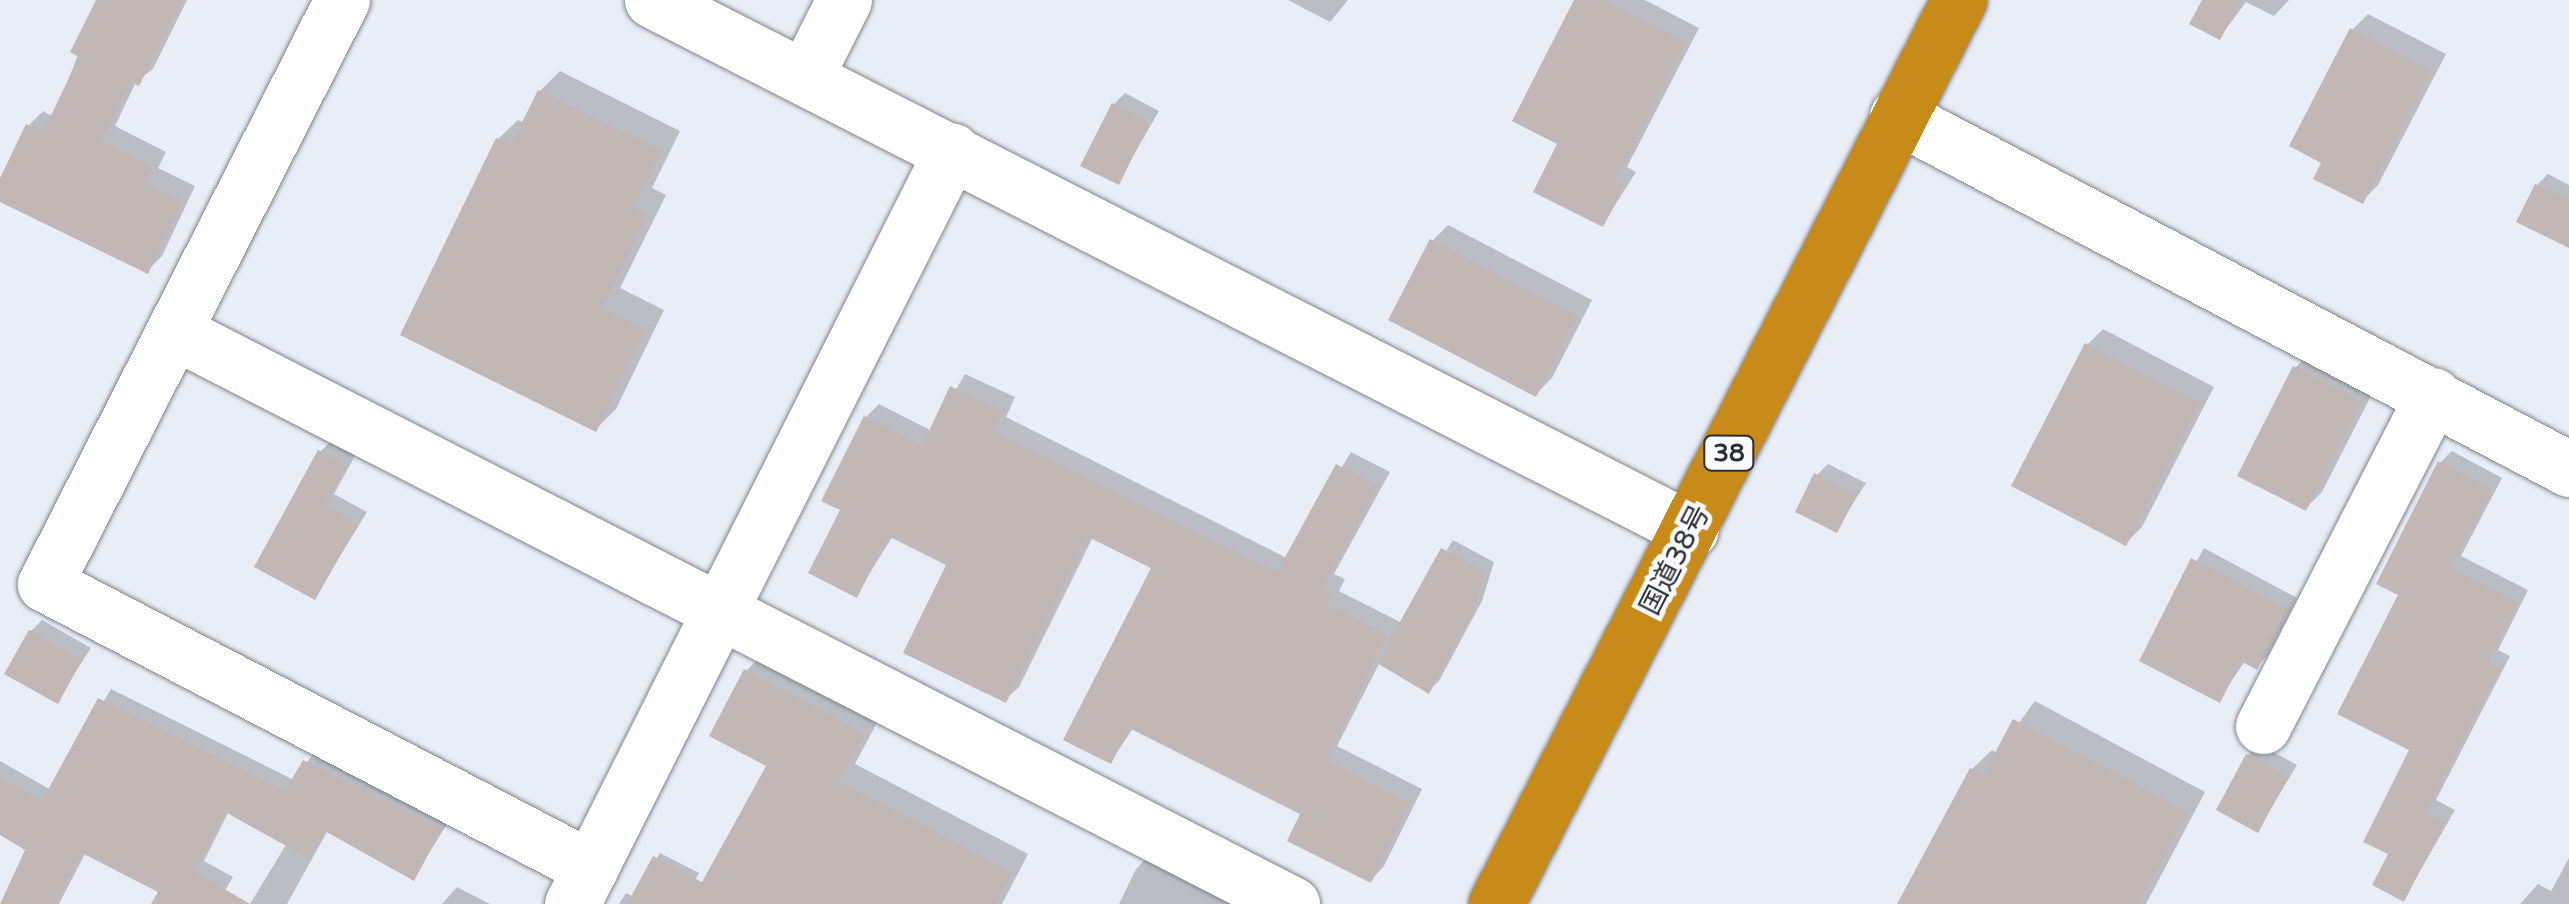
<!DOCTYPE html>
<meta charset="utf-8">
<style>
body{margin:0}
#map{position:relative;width:2569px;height:904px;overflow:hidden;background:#e9eef6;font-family:"Varela Round","Noto Sans JP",sans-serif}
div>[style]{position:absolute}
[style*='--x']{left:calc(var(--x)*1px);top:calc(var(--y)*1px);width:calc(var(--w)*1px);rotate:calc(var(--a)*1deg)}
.shadow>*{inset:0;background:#0003}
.building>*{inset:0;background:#c1b7b4}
.roads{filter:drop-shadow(0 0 2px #80848c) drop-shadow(0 0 2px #80848c)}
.minor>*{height:55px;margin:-27.5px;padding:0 27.5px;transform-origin:27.5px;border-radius:27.5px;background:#fff}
.highway>*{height:55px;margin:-27.5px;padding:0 27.5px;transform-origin:27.5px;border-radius:27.5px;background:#c88a18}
span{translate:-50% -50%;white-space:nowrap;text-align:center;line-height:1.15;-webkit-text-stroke:9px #f9fbfe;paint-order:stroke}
.shield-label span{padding:2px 8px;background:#f9fbfe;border:2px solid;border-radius:8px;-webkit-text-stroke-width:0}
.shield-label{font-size:25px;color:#2d2e32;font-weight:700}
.street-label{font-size:28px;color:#2d2e32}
</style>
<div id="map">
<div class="shadow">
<div style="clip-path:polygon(99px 0,187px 0,153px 69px,136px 82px,115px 126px,166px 152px,158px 168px,195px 186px,162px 256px,147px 271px,0 199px,0 184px,28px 126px,43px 111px,54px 117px)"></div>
<div style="clip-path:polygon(1288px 0,1348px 0,1330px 22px)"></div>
<div style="clip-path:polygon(1577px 0,1645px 0,1699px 28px,1627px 167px,1636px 172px,1603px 224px,1560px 143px)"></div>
<div style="clip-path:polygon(2205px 0,2289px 0,2274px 16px,2246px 2px,2220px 37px)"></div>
<div style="clip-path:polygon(2368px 14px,2446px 54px,2378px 185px,2362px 201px,2325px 161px,2352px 30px)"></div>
<div style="clip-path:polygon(560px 71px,680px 131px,652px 188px,666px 195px,620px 288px,664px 310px,616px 409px,596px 429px,498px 139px,518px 120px,525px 123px,540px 91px)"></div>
<div style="clip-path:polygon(1125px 93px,1159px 111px,1118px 182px,1114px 104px)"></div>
<div style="clip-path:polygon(2548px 174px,2569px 185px,2569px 245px,2537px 185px)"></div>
<div style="clip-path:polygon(1448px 225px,1592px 300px,1552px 378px,1536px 394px,1432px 241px)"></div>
<div style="clip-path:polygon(2103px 329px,2214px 387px,2142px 527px,2126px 543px,2087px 345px)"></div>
<div style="clip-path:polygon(2311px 352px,2376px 386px,2322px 492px,2306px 508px,2295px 368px)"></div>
<div style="clip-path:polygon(965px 374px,1015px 397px,1006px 417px,1287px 558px,1351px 452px,1390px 472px,1334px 574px,1345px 579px,1339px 591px,1402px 623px,1453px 540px,1494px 562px,1482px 601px,1439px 681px,1429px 690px,1380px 662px,1337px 746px,1422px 789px,1384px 866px,1371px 880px,1304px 813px,1134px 727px,1111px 761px,1155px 566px,1093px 537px,1019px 687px,1005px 700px,950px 564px,893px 536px,856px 595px,843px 509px,866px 417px,879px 404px,932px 431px)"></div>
<div style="clip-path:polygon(331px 441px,356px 454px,334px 494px,367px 512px,315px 597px,320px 452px)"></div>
<div style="clip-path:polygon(2452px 451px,2502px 478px,2461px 556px,2528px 590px,2498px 650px,2510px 656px,2436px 800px,2455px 810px,2404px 899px,2391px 853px,2412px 749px,2401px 594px,2440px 463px)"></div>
<div style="clip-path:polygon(1828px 464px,1866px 483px,1836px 530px,1817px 475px)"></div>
<div style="clip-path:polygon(2204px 548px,2297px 598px,2267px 656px,2256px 667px,2245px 661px,2219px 700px,2142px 660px)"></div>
<div style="clip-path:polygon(42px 620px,91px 648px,57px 701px,31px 631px)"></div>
<div style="clip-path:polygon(764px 653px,881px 715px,855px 764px,1028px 854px,1002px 904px,728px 904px,769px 765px,746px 671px)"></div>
<div style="clip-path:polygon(111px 689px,294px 780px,316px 750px,451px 818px,413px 878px,328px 830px,287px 904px,250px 904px,287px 843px,229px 811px,204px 861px,233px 877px,217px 904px,154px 904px,162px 891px,86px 852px,59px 904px,5px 904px,29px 849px,0 832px,0 761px,51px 790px)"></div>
<div style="clip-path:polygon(2035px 701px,2205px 792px,2146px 904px,1900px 904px,1972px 769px,1992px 750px,1997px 753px)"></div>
<div style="clip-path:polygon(2259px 744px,2297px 765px,2258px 830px,2248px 755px)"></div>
<div style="clip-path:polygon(1156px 849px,1233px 904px,1119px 904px,1136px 869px)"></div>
<div style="clip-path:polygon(660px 853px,699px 873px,682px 904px,619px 904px,626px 893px,634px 897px)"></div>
<div style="clip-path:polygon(2569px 858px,2569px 904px,2520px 904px,2538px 884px,2551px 891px)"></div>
<div style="clip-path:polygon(457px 887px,490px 904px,442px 904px)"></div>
</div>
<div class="building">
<div style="clip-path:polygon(96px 0,182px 0,139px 86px,131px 82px,102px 141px,153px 166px,145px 183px,183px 201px,148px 274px,0 202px,0 178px,26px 124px,43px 132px,79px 57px,70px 52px)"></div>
<div style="clip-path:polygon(1574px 0,1605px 0,1686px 42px,1615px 182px,1624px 186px,1603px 227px,1533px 192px,1557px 144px,1512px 121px)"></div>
<div style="clip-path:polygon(2202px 0,2242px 0,2220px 40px,2189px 24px)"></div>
<div style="clip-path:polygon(2350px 28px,2432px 70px,2363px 204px,2313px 179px,2321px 163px,2289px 146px)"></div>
<div style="clip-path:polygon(538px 90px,662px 151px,634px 208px,648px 215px,602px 308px,646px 330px,596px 432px,400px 335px,496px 138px,511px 145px)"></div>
<div style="clip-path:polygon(1112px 103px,1150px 122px,1119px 185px,1080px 166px)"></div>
<div style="clip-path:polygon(2535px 184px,2569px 200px,2569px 248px,2516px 222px)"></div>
<div style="clip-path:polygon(1430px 239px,1578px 316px,1536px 397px,1388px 320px)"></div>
<div style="clip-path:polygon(2085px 343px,2200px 403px,2126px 546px,2011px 486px)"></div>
<div style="clip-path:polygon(2293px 366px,2362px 402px,2306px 511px,2237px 476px)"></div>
<div style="clip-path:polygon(950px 386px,1004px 411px,994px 431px,1277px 572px,1336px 464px,1378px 486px,1323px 587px,1333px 593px,1328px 604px,1388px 635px,1326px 760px,1410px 803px,1371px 883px,1287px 841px,1300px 814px,1129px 728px,1111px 764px,1063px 740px,1151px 568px,1088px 537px,1006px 703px,903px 653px,946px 565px,888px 536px,857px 598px,808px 573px,840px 510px,821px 501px,864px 416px,922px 446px)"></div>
<div style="clip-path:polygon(318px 450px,347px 466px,325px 505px,358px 524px,315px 600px,254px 567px)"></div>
<div style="clip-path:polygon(2438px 461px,2492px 490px,2451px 568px,2518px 603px,2488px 662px,2500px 668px,2426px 813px,2445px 822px,2404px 902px,2372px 885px,2388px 854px,2363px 842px,2409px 750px,2337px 714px,2398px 595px,2376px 584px)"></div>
<div style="clip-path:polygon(1814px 473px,1857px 495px,1837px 533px,1795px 512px)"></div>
<div style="clip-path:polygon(1441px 548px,1485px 572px,1473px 613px,1429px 694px,1377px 663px)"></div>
<div style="clip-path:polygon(2191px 558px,2288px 610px,2257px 670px,2241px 661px,2220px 703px,2139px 661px)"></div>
<div style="clip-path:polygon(29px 630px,82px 660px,58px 704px,4px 674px)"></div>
<div style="clip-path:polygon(744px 669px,865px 734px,839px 782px,1012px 872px,996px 904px,627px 904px,653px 856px,702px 882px,766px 766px,709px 736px)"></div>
<div style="clip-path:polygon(98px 698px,285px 791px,303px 760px,442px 829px,414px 881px,325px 831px,310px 859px,225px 812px,195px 872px,250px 904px,151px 904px,158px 892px,82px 853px,56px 904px,0 904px,25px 850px,0 835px,0 777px,42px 801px)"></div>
<div style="clip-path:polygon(2013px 719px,2188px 812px,2139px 904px,1897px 904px,1970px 768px,1983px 775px)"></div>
<div style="clip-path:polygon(2246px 754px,2288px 777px,2258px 833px,2216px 810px)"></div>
</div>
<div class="roads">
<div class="minor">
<div style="--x:342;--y:0;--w:655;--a:116.96"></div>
<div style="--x:45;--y:584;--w:615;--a:27.48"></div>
<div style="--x:652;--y:0;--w:1166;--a:27.03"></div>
<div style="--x:805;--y:77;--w:86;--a:-63.1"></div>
<div style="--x:1897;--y:116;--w:759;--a:27.71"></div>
<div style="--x:177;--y:333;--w:1253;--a:27.12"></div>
<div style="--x:2263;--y:726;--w:372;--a:-62.8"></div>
<div style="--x:572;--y:904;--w:844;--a:-63.25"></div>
</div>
<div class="highway">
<div style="--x:1496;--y:904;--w:1016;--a:-62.88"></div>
</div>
</div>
<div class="shield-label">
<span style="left:1729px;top:453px">38</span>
</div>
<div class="street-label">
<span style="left:1675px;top:560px;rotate:-63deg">国道38号</span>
</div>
</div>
